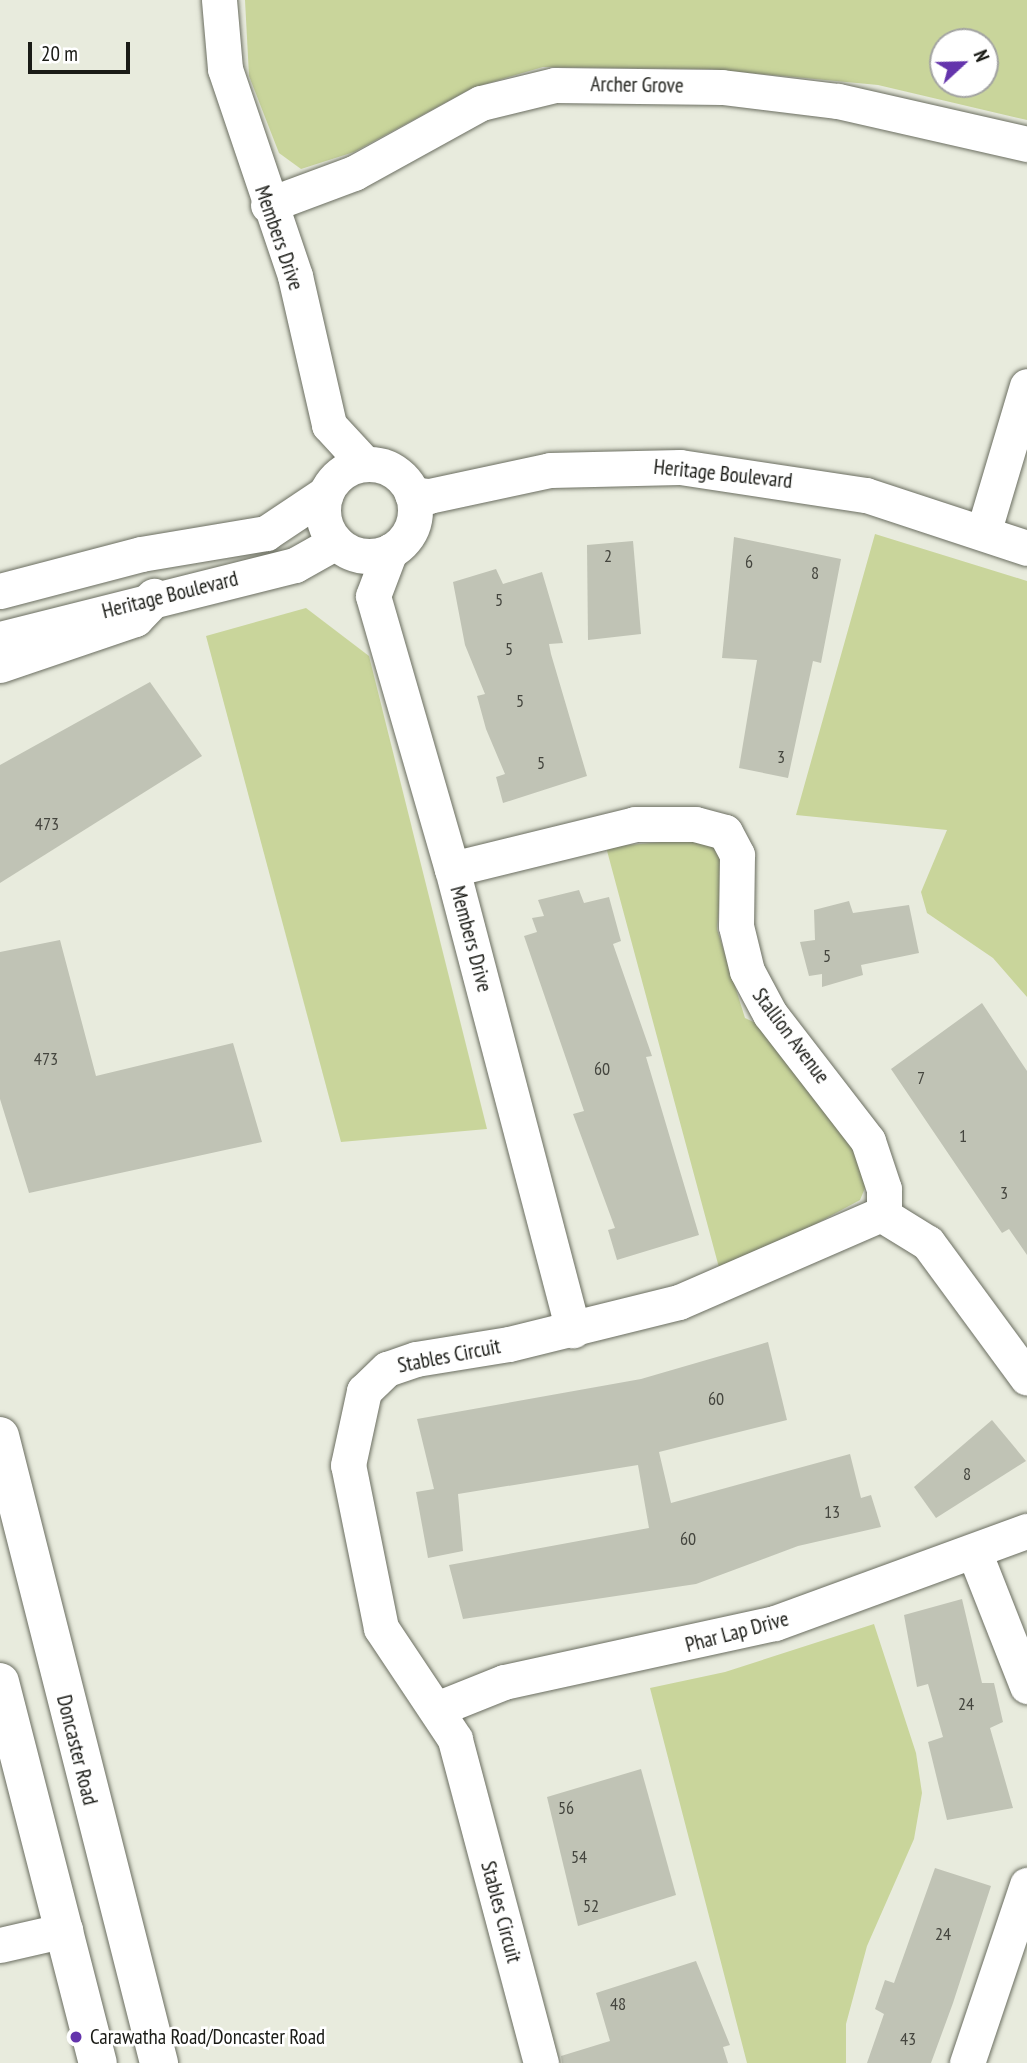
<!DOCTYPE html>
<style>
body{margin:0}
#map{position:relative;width:1027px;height:2063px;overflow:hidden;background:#e8ebdd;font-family:"PT Sans Narrow",sans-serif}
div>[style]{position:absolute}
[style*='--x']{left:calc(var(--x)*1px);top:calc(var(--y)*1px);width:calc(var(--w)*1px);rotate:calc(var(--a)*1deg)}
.green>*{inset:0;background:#c9d59b}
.building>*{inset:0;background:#c0c3b5}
.roads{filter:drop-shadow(0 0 2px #6b6e61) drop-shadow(0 0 2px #6b6e61)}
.minor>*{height:35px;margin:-17.5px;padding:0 17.5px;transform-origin:17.5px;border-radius:17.5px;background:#fff}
.minor>.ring{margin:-17.5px;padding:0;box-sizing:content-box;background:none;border:35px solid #fff;border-radius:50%}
.major>*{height:38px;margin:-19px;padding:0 19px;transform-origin:19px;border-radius:19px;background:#fff}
.dots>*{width:19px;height:19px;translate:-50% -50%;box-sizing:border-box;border:4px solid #fff;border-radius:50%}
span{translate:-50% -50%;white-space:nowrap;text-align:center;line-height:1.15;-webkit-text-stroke:5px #fff;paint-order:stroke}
.number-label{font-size:18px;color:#44453e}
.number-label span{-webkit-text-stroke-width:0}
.street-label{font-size:21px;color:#1a1b16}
.poi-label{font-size:21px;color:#1a1b16}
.left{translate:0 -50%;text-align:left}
.north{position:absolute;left:929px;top:28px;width:70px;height:70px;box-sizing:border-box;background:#fff;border:2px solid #a3a4a2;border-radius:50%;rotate:68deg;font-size:19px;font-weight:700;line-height:28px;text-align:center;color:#1a1b16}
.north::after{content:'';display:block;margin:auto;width:24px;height:32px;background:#6434ac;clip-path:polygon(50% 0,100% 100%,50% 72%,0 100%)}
.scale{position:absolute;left:28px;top:42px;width:102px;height:32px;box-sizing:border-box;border:4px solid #1a1b16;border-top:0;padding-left:9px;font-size:21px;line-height:24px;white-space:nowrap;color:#1a1b16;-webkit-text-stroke:5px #fff;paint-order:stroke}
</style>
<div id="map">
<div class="green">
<div style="clip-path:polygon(evenodd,245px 0,1027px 0,1027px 120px,878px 85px,709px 69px,543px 67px,472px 88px,354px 152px,301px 169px,279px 153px,249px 76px,245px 0,943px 42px,985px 42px,985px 84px,943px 84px,943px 42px)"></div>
<div style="clip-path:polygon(875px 534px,1027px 581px,1027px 997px,993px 958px,927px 913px,921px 892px,947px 830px,796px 815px)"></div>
<div style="clip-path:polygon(306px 608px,369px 656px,487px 1129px,341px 1142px,206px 636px)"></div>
<div style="clip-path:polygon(695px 839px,717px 846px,722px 871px,717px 929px,745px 1018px,768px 1029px,846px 1131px,870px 1176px,860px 1200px,721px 1275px,606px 847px)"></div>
<div style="clip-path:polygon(874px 1624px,916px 1753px,922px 1793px,914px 1839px,867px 1946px,846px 2024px,846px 2063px,747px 2063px,650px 1688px,725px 1672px)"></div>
</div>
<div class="building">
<div style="clip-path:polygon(734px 537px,841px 559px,821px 663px,813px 661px,788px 778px,739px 768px,757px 660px,722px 658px)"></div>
<div style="clip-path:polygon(633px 541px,641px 634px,588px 640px,587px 545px)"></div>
<div style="clip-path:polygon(496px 569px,503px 584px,542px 572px,563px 643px,549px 644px,551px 654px,587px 776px,503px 803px,496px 777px,505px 774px,486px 729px,477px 696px,485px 694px,465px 645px,453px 582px)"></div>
<div style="clip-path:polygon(150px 682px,202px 756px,0 883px,0 765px)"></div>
<div style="clip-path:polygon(579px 890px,584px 903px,609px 897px,621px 941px,613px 944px,652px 1056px,646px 1057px,699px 1235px,617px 1260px,608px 1230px,615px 1228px,573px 1114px,584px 1111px,524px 936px,537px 932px,532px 918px,544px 916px,538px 900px)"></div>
<div style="clip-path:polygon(849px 901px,853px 913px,909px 905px,919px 953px,861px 965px,863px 975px,822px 987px,822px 974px,809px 976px,800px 942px,815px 940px,814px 910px)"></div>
<div style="clip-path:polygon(60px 940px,96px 1076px,233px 1043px,262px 1142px,29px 1193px,0 1099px,0 952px)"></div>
<div style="clip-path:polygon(982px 1003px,1027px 1071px,1027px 1255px,1009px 1229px,1002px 1233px,891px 1069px)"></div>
<div style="clip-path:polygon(768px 1342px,787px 1420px,659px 1452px,671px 1503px,850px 1454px,861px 1498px,871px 1495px,881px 1527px,798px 1546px,696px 1584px,463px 1619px,449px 1565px,649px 1528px,638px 1465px,458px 1494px,463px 1551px,428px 1558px,416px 1492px,434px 1489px,417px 1419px,641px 1379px)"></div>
<div style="clip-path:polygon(992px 1420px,1026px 1461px,936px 1518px,914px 1487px)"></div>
<div style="clip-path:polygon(962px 1599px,982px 1683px,994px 1683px,1003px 1722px,990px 1728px,1013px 1808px,947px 1820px,928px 1742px,943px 1737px,928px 1684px,917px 1687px,904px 1615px)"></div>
<div style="clip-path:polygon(641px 1769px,676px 1895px,578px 1926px,547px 1797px)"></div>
<div style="clip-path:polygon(935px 1868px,991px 1886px,953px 2003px,931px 2063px,867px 2063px,884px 2014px,875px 2009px,885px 1980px,894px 1983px)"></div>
<div style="clip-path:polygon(696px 1961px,730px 2045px,723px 2047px,728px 2063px,562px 2063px,561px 2056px,610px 2041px,596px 1993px)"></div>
</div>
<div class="roads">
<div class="minor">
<div style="--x:219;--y:0;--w:69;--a:85"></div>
<div style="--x:225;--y:69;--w:219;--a:71.3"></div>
<div style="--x:295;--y:276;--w:153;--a:77.1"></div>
<div style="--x:329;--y:425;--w:53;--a:47.3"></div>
<div style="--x:268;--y:205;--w:92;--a:-20.4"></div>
<div style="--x:354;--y:173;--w:145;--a:-28.9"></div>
<div style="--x:481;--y:103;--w:76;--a:-13.7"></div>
<div style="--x:555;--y:85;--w:167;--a:0.7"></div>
<div style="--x:722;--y:87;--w:117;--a:6.9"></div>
<div style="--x:838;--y:101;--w:194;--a:12.8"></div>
<div class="ring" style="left:323px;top:464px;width:57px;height:57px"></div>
<div style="--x:412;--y:494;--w:17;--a:7"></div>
<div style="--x:429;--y:496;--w:124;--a:-12.1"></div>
<div style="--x:550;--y:470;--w:130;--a:-1.3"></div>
<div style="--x:680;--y:467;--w:188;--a:8.6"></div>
<div style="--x:866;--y:495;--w:169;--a:18.2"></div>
<div style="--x:984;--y:530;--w:150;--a:-73.4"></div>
<div style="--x:390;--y:551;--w:48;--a:110.7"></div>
<div style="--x:373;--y:596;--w:284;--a:73.9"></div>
<div style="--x:452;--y:869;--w:477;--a:75.3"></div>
<div style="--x:0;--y:591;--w:146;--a:-14.7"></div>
<div style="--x:141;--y:554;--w:127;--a:-9.5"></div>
<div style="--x:266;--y:533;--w:72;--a:-33.7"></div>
<div style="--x:0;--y:639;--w:304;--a:-14.1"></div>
<div style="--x:295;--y:565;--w:47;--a:-29.3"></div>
<div style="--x:452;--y:869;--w:188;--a:-13.8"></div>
<div style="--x:635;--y:824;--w:60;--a:0"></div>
<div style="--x:695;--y:824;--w:31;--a:15"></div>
<div style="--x:725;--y:832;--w:26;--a:62"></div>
<div style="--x:737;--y:855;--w:71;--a:90.8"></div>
<div style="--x:736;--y:926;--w:46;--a:76.3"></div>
<div style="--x:747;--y:971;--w:49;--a:61.9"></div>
<div style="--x:770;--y:1014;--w:160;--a:52.3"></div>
<div style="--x:868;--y:1141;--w:51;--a:71.6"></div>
<div style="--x:884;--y:1189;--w:27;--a:90"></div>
<div style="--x:975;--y:1554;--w:142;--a:68.5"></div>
<div style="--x:439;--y:1708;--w:70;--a:-21.8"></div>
<div style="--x:504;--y:1682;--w:277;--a:-12.3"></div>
<div style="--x:775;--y:1623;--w:268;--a:-20.1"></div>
<div style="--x:0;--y:1945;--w:67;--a:-13"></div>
<div style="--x:541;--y:2063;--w:335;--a:-104.9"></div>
<div style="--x:455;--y:1739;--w:133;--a:-123.7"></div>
<div style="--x:381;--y:1628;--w:166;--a:-101.4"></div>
<div style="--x:348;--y:1465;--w:76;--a:-77.8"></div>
<div style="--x:364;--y:1391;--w:32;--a:-44"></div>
<div style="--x:387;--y:1369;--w:31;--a:-19"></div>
<div style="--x:416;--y:1359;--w:94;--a:-9.2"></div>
<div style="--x:509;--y:1344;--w:175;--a:-13.9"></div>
<div style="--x:679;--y:1302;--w:220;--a:-23.5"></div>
<div style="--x:881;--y:1214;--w:55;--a:31.7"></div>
<div style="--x:928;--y:1243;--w:167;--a:53.7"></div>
<div style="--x:967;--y:2063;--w:188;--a:-71.4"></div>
</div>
<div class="major">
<div style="--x:0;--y:664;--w:143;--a:-18.8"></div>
<div style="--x:135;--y:618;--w:28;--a:-46"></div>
<div style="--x:0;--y:1436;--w:647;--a:75.77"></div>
<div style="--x:0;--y:1682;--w:393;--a:75.6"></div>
</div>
</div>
<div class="dots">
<div style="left:76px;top:2037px;background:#6434ac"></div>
</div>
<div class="number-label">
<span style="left:608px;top:556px">2</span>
<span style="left:749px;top:562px">6</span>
<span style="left:815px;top:573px">8</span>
<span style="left:499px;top:600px">5</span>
<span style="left:509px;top:649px">5</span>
<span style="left:520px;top:701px">5</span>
<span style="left:781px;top:757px">3</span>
<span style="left:541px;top:763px">5</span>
<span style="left:47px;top:824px">473</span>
<span style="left:827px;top:956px">5</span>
<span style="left:46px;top:1059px">473</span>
<span style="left:602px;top:1069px">60</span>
<span style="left:921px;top:1078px">7</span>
<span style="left:963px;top:1136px">1</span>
<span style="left:1004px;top:1193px">3</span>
<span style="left:716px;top:1399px">60</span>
<span style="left:967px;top:1474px">8</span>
<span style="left:832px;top:1512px">13</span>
<span style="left:688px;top:1539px">60</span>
<span style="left:966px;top:1704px">24</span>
<span style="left:566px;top:1808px">56</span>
<span style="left:579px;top:1857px">54</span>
<span style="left:591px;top:1906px">52</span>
<span style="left:943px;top:1934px">24</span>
<span style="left:618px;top:2004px">48</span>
<span style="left:908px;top:2039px">43</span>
</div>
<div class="street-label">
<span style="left:637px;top:85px;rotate:1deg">Archer Grove</span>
<span style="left:279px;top:238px;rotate:71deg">Members Drive</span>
<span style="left:723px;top:474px;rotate:6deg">Heritage Boulevard</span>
<span style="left:170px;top:595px;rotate:-14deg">Heritage Boulevard</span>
<span style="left:471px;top:939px;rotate:75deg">Members Drive</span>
<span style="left:791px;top:1036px;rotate:53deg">Stallion Avenue</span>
<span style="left:449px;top:1356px;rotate:-11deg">Stables Circuit</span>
<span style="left:737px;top:1632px;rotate:-15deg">Phar Lap Drive</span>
<span style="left:77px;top:1750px;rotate:76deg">Doncaster Road</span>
<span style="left:501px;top:1912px;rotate:75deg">Stables Circuit</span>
</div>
<div class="poi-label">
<span class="left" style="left:90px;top:2037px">Carawatha Road/Doncaster Road</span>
</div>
<div class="north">N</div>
<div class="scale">20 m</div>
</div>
